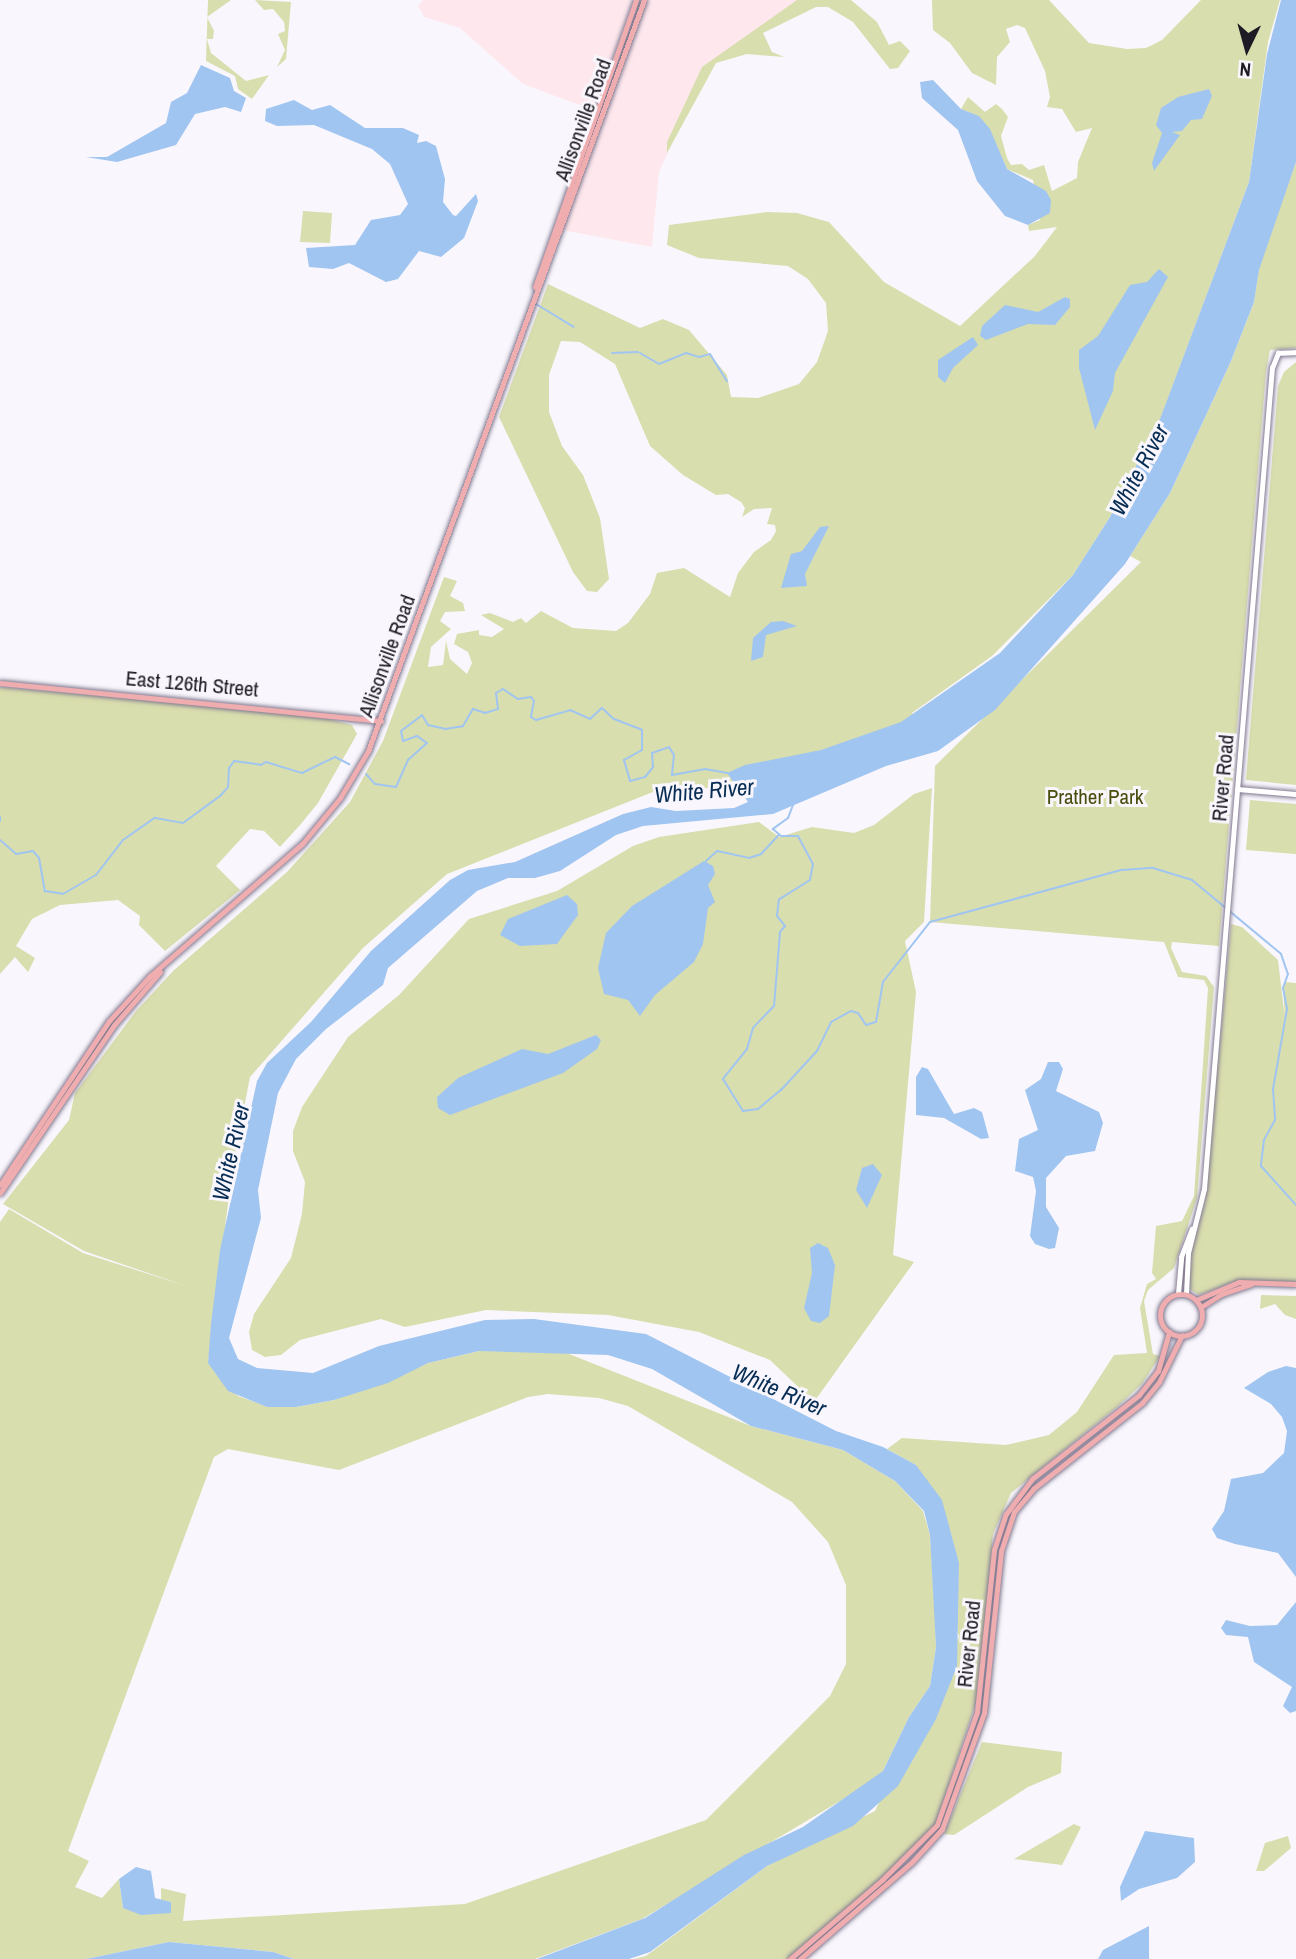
<!DOCTYPE html>
<style>
body{margin:0}
#map{position:relative;width:1296px;height:1959px;overflow:hidden;background:#f9f7fd;font-family:"Archivo Narrow",sans-serif}
div>[style]{position:absolute}
[style*='--x']{left:calc(var(--x)*1px);top:calc(var(--y)*1px);width:calc(var(--w)*1px);rotate:calc(var(--a)*1deg)}
.commercial>*{inset:0;background:#fee8ed}
.green>*{inset:0;background:#d9deae}
.water>*{inset:0;background:#a1c5f1}
.stream>*{height:2px;margin:-1px;padding:0 1px;transform-origin:1px;border-radius:1px;background:#a1c5f1}
.roads{filter:drop-shadow(0 0 2px #827a91) drop-shadow(0 0 2px #827a91)}
.minor>*{height:4.5px;margin:-2.25px;padding:0 2.25px;transform-origin:2.25px;border-radius:2.25px;background:#fff}
.major>*{height:5px;margin:-2.5px;padding:0 2.5px;transform-origin:2.5px;border-radius:2.5px;background:#efadaf}
.major>.ring{margin:-2.5px;padding:0;box-sizing:content-box;background:none;border:5px solid #efadaf;border-radius:50%}
span{translate:-50% -50%;white-space:nowrap;text-align:center;line-height:1.15;-webkit-text-stroke:6px #f9f7fd;paint-order:stroke}
.street-label{font-size:21px;color:#1e1b24}
.park-label{font-size:21px;color:#494c0a}
.water-label{font-size:23px;color:#072d55;font-style:italic}
.north{position:absolute;left:1212px;top:14px;width:70px;height:70px;-webkit-text-stroke:5px #f9f7fd;paint-order:stroke;rotate:185deg;font-size:19px;font-weight:700;line-height:28px;text-align:center;color:#1e1b24}
.north::after{content:'';display:block;margin:auto;width:24px;height:32px;background:#1e1b24;clip-path:polygon(50% 0,100% 100%,50% 72%,0 100%)}
</style>
<div id="map">
<div class="commercial">
<div style="clip-path:polygon(423px 0,633px 0,593px 110px,523px 84px,460px 28px,424px 17px,418px 6px)"></div>
<div style="clip-path:polygon(645px 0,812px 0,720px 58px,701px 79px,659px 172px,652px 247px,562px 230px)"></div>
</div>
<div class="green">
<div style="clip-path:polygon(208px 0,231px 0,207px 17px,214px 31px,213px 39px,207px 39px,211px 53px,246px 81px,269px 75px,252px 99px,238px 89px,235px 76px,206px 61px)"></div>
<div style="clip-path:polygon(255px 0,291px 2px,286px 59px,277px 67px,285px 50px,278px 34px,285px 31px,284px 22px,273px 9px,264px 10px)"></div>
<div style="clip-path:polygon(797px 0,851px 0,877px 22px,889px 45px,900px 41px,910px 51px,898px 68px,890px 69px,853px 22px,828px 7px,816px 7px,763px 33px,772px 52px,784px 57px,747px 54px,716px 63px,667px 153px,667px 142px,702px 67px)"></div>
<div style="clip-path:polygon(evenodd,932px 0,1049px 0,1089px 43px,1127px 49px,1146px 48px,1162px 40px,1201px 0,1280px 0,1268px 42px,1249px 182px,1158px 425px,1119px 503px,1073px 575px,992px 656px,912px 713px,917px 722px,748px 793px,673px 784px,447px 874px,363px 948px,250px 1077px,233px 1164px,208px 1363px,238px 1396px,268px 1407px,296px 1407px,334px 1400px,428px 1363px,479px 1351px,564px 1352px,751px 1426px,843px 1450px,895px 1481px,923px 1511px,930px 1535px,935px 1609px,936px 1647px,930px 1686px,909px 1717px,883px 1771px,862px 1788px,642px 1919px,535px 1959px,294px 1959px,273px 1952px,169px 1942px,86px 1959px,0 1959px,0 1222px,9px 1209px,83px 1253px,186px 1286px,84px 1251px,3px 1204px,69px 1120px,75px 1093px,136px 1011px,173px 971px,287px 872px,350px 802px,383px 741px,444px 577px,457px 581px,450px 596px,463px 603px,465px 611px,445px 612px,440px 621px,451px 629px,431px 647px,428px 667px,443px 665px,446px 641px,450px 659px,467px 674px,472px 663px,468px 652px,454px 644px,457px 634px,479px 630px,479px 635px,492px 637px,504px 629px,481px 615px,490px 613px,513px 622px,521px 618px,526px 623px,541px 611px,573px 628px,616px 631px,628px 623px,650px 594px,657px 573px,684px 568px,730px 597px,738px 573px,754px 552px,771px 540px,776px 531px,775px 525px,767px 524px,772px 508px,754px 509px,742px 517px,745px 508px,741px 502px,728px 494px,716px 495px,683px 475px,650px 446px,615px 364px,580px 342px,561px 341px,549px 375px,549px 412px,562px 446px,583px 475px,600px 518px,609px 579px,597px 592px,587px 591px,573px 572px,499px 417px,548px 284px,640px 328px,663px 319px,689px 330px,727px 375px,731px 397px,758px 398px,799px 384px,817px 362px,828px 331px,826px 303px,808px 279px,788px 266px,699px 258px,667px 245px,669px 225px,767px 212px,797px 213px,829px 222px,884px 282px,960px 326px,1035px 256px,1057px 227px,1029px 231px,1028px 225px,1040px 220px,1033px 180px,1007px 169px,989px 129px,978px 116px,961px 109px,968px 97px,985px 112px,996px 104px,1002px 109px,1008px 117px,1001px 136px,1007px 158px,1011px 165px,1022px 164px,1029px 170px,1044px 165px,1052px 191px,1077px 178px,1078px 162px,1092px 128px,1076px 132px,1062px 109px,1047px 107px,1050px 97px,1045px 71px,1025px 28px,1017px 25px,1006px 29px,1010px 42px,997px 57px,996px 85px,972px 73px,950px 43px,933px 30px,932px 0,548px 1394px,599px 1398px,628px 1406px,792px 1502px,828px 1542px,846px 1585px,846px 1664px,830px 1696px,706px 1820px,465px 1904px,183px 1921px,186px 1894px,161px 1888px,161px 1900px,171px 1902px,123px 1908px,119px 1879px,102px 1898px,75px 1887px,89px 1861px,68px 1851px,214px 1457px,228px 1449px,339px 1470px,528px 1397px,548px 1394px)"></div>
<div style="clip-path:polygon(1296px 162px,1296px 348px,1270px 350px,1266px 372px,1219px 946px,1172px 942px,1171px 948px,1182px 972px,1206px 976px,1214px 987px,1197px 1198px,1174px 1268px,1148px 1290px,1144px 1301px,1153px 1354px,1160px 1356px,1142px 1384px,1117px 1407px,1011px 1493px,993px 1534px,980px 1690px,933px 1832px,790px 1959px,633px 1959px,646px 1956px,767px 1866px,875px 1811px,959px 1637px,916px 1465px,887px 1449px,902px 1438px,1006px 1445px,1049px 1435px,1077px 1412px,1114px 1355px,1147px 1353px,1140px 1308px,1147px 1284px,1156px 1279px,1152px 1273px,1156px 1226px,1182px 1221px,1194px 1196px,1208px 988px,1204px 980px,1178px 977px,1164px 942px,930px 922px,935px 766px,1141px 562px,1130px 556px,1170px 493px,1231px 361px,1254px 302px,1260px 261px)"></div>
<div style="clip-path:polygon(303px 211px,332px 213px,330px 243px,300px 242px)"></div>
<div style="clip-path:polygon(1296px 362px,1296px 785px,1246px 780px,1278px 386px,1284px 372px)"></div>
<div style="clip-path:polygon(0 687px,317px 716px,352px 725px,357px 734px,318px 803px,300px 825px,280px 847px,264px 831px,250px 829px,216px 866px,240px 890px,165px 951px,139px 925px,140px 916px,118px 900px,60px 905px,32px 919px,16px 946px,35px 958px,28px 972px,15px 957px,0 974px)"></div>
<div style="clip-path:polygon(932px 788px,924px 922px,905px 941px,916px 992px,893px 1255px,914px 1262px,814px 1402px,770px 1360px,699px 1332px,608px 1315px,486px 1310px,405px 1327px,381px 1319px,300px 1340px,281px 1355px,265px 1357px,252px 1350px,249px 1332px,254px 1314px,291px 1258px,302px 1214px,305px 1182px,293px 1151px,293px 1131px,302px 1107px,348px 1037px,399px 995px,469px 919px,557px 891px,633px 846px,659px 837px,759px 822px,779px 837px,812px 827px,854px 833px,874px 825px,914px 794px)"></div>
<div style="clip-path:polygon(1250px 800px,1296px 804px,1296px 854px,1246px 850px)"></div>
<div style="clip-path:polygon(1231px 924px,1242px 927px,1278px 960px,1285px 1019px,1283px 988px,1285px 982px,1296px 983px,1296px 1283px,1237px 1281px,1199px 1295px,1188px 1288px,1190px 1251px,1205px 1201px)"></div>
<div style="clip-path:polygon(1261px 1295px,1296px 1296px,1296px 1319px,1285px 1315px,1275px 1304px,1260px 1309px)"></div>
<div style="clip-path:polygon(982px 1742px,1062px 1752px,1061px 1773px,1028px 1787px,954px 1835px,944px 1834px)"></div>
<div style="clip-path:polygon(1074px 1824px,1081px 1827px,1062px 1865px,1014px 1859px)"></div>
<div style="clip-path:polygon(1288px 1836px,1291px 1848px,1264px 1871px,1256px 1871px,1265px 1843px)"></div>
</div>
<div class="water">
<div style="clip-path:polygon(1281px 0,1296px 0,1296px 162px,1259px 270px,1254px 302px,1231px 361px,1170px 493px,1125px 564px,995px 710px,938px 751px,886px 766px,773px 814px,643px 826px,616px 835px,560px 871px,535px 878px,508px 878px,477px 891px,388px 968px,383px 985px,326px 1029px,296px 1059px,278px 1093px,258px 1190px,261px 1218px,229px 1338px,238px 1359px,257px 1368px,313px 1373px,379px 1346px,485px 1320px,534px 1319px,646px 1334px,836px 1431px,883px 1447px,916px 1465px,942px 1500px,959px 1563px,957px 1666px,936px 1719px,898px 1786px,853px 1826px,767px 1866px,650px 1952px,629px 1959px,537px 1959px,645px 1918px,744px 1855px,803px 1827px,883px 1771px,909px 1717px,930px 1686px,936px 1647px,930px 1535px,924px 1511px,895px 1481px,843px 1450px,751px 1426px,652px 1369px,608px 1355px,479px 1351px,428px 1363px,388px 1383px,334px 1400px,296px 1407px,267px 1407px,228px 1391px,208px 1363px,211px 1324px,220px 1250px,257px 1081px,267px 1063px,311px 1022px,371px 951px,450px 880px,468px 870px,515px 862px,623px 814px,651px 807px,676px 811px,734px 808px,748px 802px,727px 773px,745px 765px,821px 750px,901px 722px,1000px 653px,1073px 575px,1110px 517px,1160px 419px,1249px 182px,1267px 54px)"></div>
<div style="clip-path:polygon(201px 65px,230px 78px,234px 91px,246px 98px,241px 112px,225px 107px,195px 114px,176px 145px,117px 162px,86px 157px,107px 157px,166px 123px,171px 102px,187px 93px)"></div>
<div style="clip-path:polygon(933px 80px,961px 109px,979px 116px,990px 129px,1007px 169px,1046px 191px,1051px 200px,1050px 213px,1028px 225px,1005px 216px,977px 181px,958px 130px,922px 98px,920px 82px)"></div>
<div style="clip-path:polygon(1209px 89px,1212px 96px,1202px 119px,1191px 120px,1182px 131px,1172px 132px,1180px 135px,1154px 171px,1152px 163px,1162px 133px,1156px 125px,1161px 108px,1178px 97px)"></div>
<div style="clip-path:polygon(294px 100px,312px 110px,330px 105px,365px 128px,403px 128px,419px 135px,417px 143px,426px 141px,436px 146px,445px 179px,443px 202px,453px 215px,456px 216px,476px 194px,478px 201px,464px 238px,441px 257px,419px 251px,398px 279px,386px 282px,349px 263px,333px 269px,309px 267px,306px 248px,355px 245px,371px 220px,400px 215px,408px 204px,390px 164px,372px 149px,314px 125px,277px 126px,265px 121px,266px 109px)"></div>
<div style="clip-path:polygon(1159px 269px,1168px 277px,1115px 373px,1113px 391px,1095px 430px,1079px 368px,1079px 350px,1098px 336px,1130px 285px,1147px 282px)"></div>
<div style="clip-path:polygon(1065px 297px,1070px 299px,1070px 307px,1055px 325px,1028px 324px,986px 340px,980px 336px,982px 326px,1005px 305px,1038px 312px)"></div>
<div style="clip-path:polygon(973px 337px,978px 345px,953px 368px,945px 383px,938px 377px,938px 360px)"></div>
<div style="clip-path:polygon(829px 526px,805px 574px,807px 586px,781px 588px,791px 554px,802px 551px,820px 527px)"></div>
<div style="clip-path:polygon(783px 621px,797px 626px,766px 635px,763px 657px,751px 661px,753px 638px,771px 622px)"></div>
<div style="clip-path:polygon(704px 861px,713px 866px,715px 874px,708px 885px,715px 902px,708px 908px,703px 944px,694px 962px,655px 995px,640px 1016px,628px 1000px,604px 994px,598px 968px,606px 933px,632px 906px)"></div>
<div style="clip-path:polygon(567px 895px,577px 904px,578px 915px,557px 944px,520px 946px,500px 935px,508px 919px)"></div>
<div style="clip-path:polygon(596px 1035px,601px 1040px,597px 1049px,563px 1073px,450px 1115px,438px 1108px,437px 1097px,458px 1078px,522px 1049px,548px 1054px)"></div>
<div style="clip-path:polygon(1048px 1062px,1059px 1062px,1063px 1069px,1056px 1091px,1099px 1112px,1103px 1123px,1095px 1151px,1066px 1156px,1046px 1178px,1046px 1207px,1059px 1228px,1055px 1248px,1049px 1249px,1035px 1244px,1030px 1236px,1036px 1191px,1033px 1177px,1015px 1171px,1019px 1139px,1038px 1130px,1025px 1090px,1041px 1079px)"></div>
<div style="clip-path:polygon(922px 1067px,928px 1069px,954px 1114px,974px 1108px,982px 1112px,989px 1138px,981px 1139px,944px 1118px,916px 1115px,916px 1077px)"></div>
<div style="clip-path:polygon(873px 1164px,882px 1175px,867px 1208px,856px 1190px,862px 1168px)"></div>
<div style="clip-path:polygon(818px 1243px,828px 1248px,835px 1265px,829px 1316px,820px 1323px,811px 1321px,804px 1308px,812px 1273px,810px 1248px)"></div>
<div style="clip-path:polygon(1286px 1366px,1296px 1368px,1296px 1577px,1278px 1553px,1235px 1544px,1217px 1538px,1212px 1529px,1224px 1511px,1231px 1479px,1263px 1473px,1284px 1453px,1287px 1431px,1282px 1417px,1271px 1404px,1244px 1388px,1268px 1372px)"></div>
<div style="clip-path:polygon(1296px 1602px,1296px 1711px,1290px 1713px,1283px 1706px,1292px 1687px,1254px 1662px,1248px 1637px,1226px 1635px,1221px 1628px,1226px 1620px,1250px 1626px,1277px 1625px)"></div>
<div style="clip-path:polygon(1145px 1831px,1194px 1838px,1195px 1862px,1177px 1878px,1139px 1889px,1121px 1901px,1120px 1887px)"></div>
<div style="clip-path:polygon(136px 1867px,151px 1871px,155px 1898px,171px 1902px,171px 1913px,141px 1915px,123px 1908px,119px 1879px)"></div>
<div style="clip-path:polygon(1149px 1926px,1149px 1959px,1098px 1959px,1103px 1950px)"></div>
<div style="clip-path:polygon(169px 1942px,273px 1952px,294px 1959px,86px 1959px)"></div>
</div>
<div class="stream">
<div style="--x:536;--y:304;--w:44;--a:31.2"></div>
<div style="--x:612;--y:353;--w:26;--a:-2"></div>
<div style="--x:640;--y:353;--w:22;--a:30"></div>
<div style="--x:659;--y:364;--w:29;--a:-22"></div>
<div style="--x:686;--y:353;--w:14;--a:17"></div>
<div style="--x:699;--y:357;--w:11;--a:-15"></div>
<div style="--x:710;--y:354;--w:32;--a:58"></div>
<div style="--x:366;--y:774;--w:13;--a:48"></div>
<div style="--x:375;--y:784;--w:21;--a:8"></div>
<div style="--x:396;--y:787;--w:30;--a:-66"></div>
<div style="--x:408;--y:760;--w:25;--a:-42"></div>
<div style="--x:427;--y:743;--w:12;--a:-145"></div>
<div style="--x:417;--y:736;--w:15;--a:160"></div>
<div style="--x:403;--y:741;--w:10;--a:-101"></div>
<div style="--x:401;--y:731;--w:26;--a:-37"></div>
<div style="--x:422;--y:715;--w:12;--a:59"></div>
<div style="--x:428;--y:725;--w:17;--a:13"></div>
<div style="--x:445;--y:729;--w:18;--a:-9"></div>
<div style="--x:463;--y:726;--w:20;--a:-60"></div>
<div style="--x:473;--y:709;--w:13;--a:18"></div>
<div style="--x:485;--y:713;--w:14;--a:-17"></div>
<div style="--x:498;--y:709;--w:16;--a:-97"></div>
<div style="--x:496;--y:693;--w:8;--a:-30"></div>
<div style="--x:503;--y:689;--w:18;--a:34"></div>
<div style="--x:518;--y:699;--w:13;--a:-9"></div>
<div style="--x:531;--y:697;--w:5;--a:53"></div>
<div style="--x:534;--y:701;--w:16;--a:101"></div>
<div style="--x:531;--y:717;--w:6;--a:31"></div>
<div style="--x:536;--y:720;--w:35;--a:-16"></div>
<div style="--x:570;--y:710;--w:22;--a:24"></div>
<div style="--x:590;--y:719;--w:16;--a:-43"></div>
<div style="--x:602;--y:708;--w:16;--a:43"></div>
<div style="--x:614;--y:719;--w:30;--a:21"></div>
<div style="--x:642;--y:730;--w:20;--a:90"></div>
<div style="--x:642;--y:750;--w:21;--a:151"></div>
<div style="--x:624;--y:760;--w:22;--a:74"></div>
<div style="--x:630;--y:781;--w:16;--a:-15"></div>
<div style="--x:645;--y:777;--w:13;--a:-51"></div>
<div style="--x:653;--y:767;--w:14;--a:-94"></div>
<div style="--x:652;--y:753;--w:18;--a:-19"></div>
<div style="--x:669;--y:747;--w:9;--a:58"></div>
<div style="--x:674;--y:755;--w:20;--a:96"></div>
<div style="--x:672;--y:775;--w:34;--a:-10"></div>
<div style="--x:705;--y:769;--w:23;--a:10"></div>
<div style="--x:793;--y:805;--w:14;--a:111"></div>
<div style="--x:788;--y:818;--w:19;--a:144"></div>
<div style="--x:773;--y:829;--w:11;--a:41"></div>
<div style="--x:781;--y:836;--w:17;--a:0"></div>
<div style="--x:798;--y:836;--w:32;--a:62"></div>
<div style="--x:813;--y:864;--w:16;--a:101"></div>
<div style="--x:810;--y:880;--w:36;--a:148"></div>
<div style="--x:779;--y:899;--w:17;--a:97"></div>
<div style="--x:777;--y:916;--w:13;--a:51"></div>
<div style="--x:785;--y:926;--w:8;--a:130"></div>
<div style="--x:780;--y:932;--w:74;--a:94.6"></div>
<div style="--x:774;--y:1006;--w:30;--a:134"></div>
<div style="--x:753;--y:1028;--w:22;--a:106"></div>
<div style="--x:747;--y:1049;--w:38;--a:129"></div>
<div style="--x:723;--y:1079;--w:38;--a:58"></div>
<div style="--x:743;--y:1111;--w:15;--a:-8"></div>
<div style="--x:758;--y:1109;--w:30;--a:-40"></div>
<div style="--x:781;--y:1090;--w:53;--a:-47.3"></div>
<div style="--x:817;--y:1051;--w:32;--a:-64"></div>
<div style="--x:831;--y:1022;--w:23;--a:-29"></div>
<div style="--x:851;--y:1011;--w:7;--a:16"></div>
<div style="--x:858;--y:1013;--w:14;--a:56"></div>
<div style="--x:866;--y:1025;--w:10;--a:-17"></div>
<div style="--x:876;--y:1022;--w:41;--a:-80.1"></div>
<div style="--x:883;--y:982;--w:76;--a:-51.9"></div>
<div style="--x:930;--y:922;--w:199;--a:-15.2"></div>
<div style="--x:1122;--y:870;--w:31;--a:-4"></div>
<div style="--x:1153;--y:868;--w:41;--a:17.1"></div>
<div style="--x:1192;--y:880;--w:116;--a:39.7"></div>
<div style="--x:1281;--y:954;--w:21;--a:71"></div>
<div style="--x:1288;--y:974;--w:15;--a:110"></div>
<div style="--x:1283;--y:988;--w:21;--a:79"></div>
<div style="--x:1287;--y:1009;--w:81;--a:99.9"></div>
<div style="--x:1273;--y:1089;--w:31;--a:86"></div>
<div style="--x:1275;--y:1120;--w:23;--a:119"></div>
<div style="--x:1264;--y:1140;--w:26;--a:97"></div>
<div style="--x:1261;--y:1166;--w:52;--a:48.1"></div>
<div style="--x:0;--y:817;--w:4;--a:90"></div>
<div style="--x:0;--y:840;--w:21;--a:41"></div>
<div style="--x:16;--y:854;--w:17;--a:-10"></div>
<div style="--x:33;--y:851;--w:9;--a:49"></div>
<div style="--x:39;--y:858;--w:34;--a:80"></div>
<div style="--x:45;--y:891;--w:18;--a:9"></div>
<div style="--x:63;--y:894;--w:38;--a:-30"></div>
<div style="--x:96;--y:875;--w:44;--a:-52.4"></div>
<div style="--x:123;--y:840;--w:39;--a:-35"></div>
<div style="--x:155;--y:818;--w:28;--a:10"></div>
<div style="--x:183;--y:823;--w:46;--a:-36.1"></div>
<div style="--x:220;--y:796;--w:12;--a:-48"></div>
<div style="--x:228;--y:787;--w:19;--a:-87"></div>
<div style="--x:229;--y:768;--w:9;--a:-54"></div>
<div style="--x:234;--y:761;--w:27;--a:8"></div>
<div style="--x:261;--y:765;--w:6;--a:-31"></div>
<div style="--x:266;--y:762;--w:38;--a:17"></div>
<div style="--x:302;--y:773;--w:37;--a:-26"></div>
<div style="--x:335;--y:757;--w:16;--a:27"></div>
<div style="--x:706;--y:861;--w:15;--a:-42"></div>
<div style="--x:717;--y:851;--w:33;--a:12"></div>
<div style="--x:749;--y:858;--w:13;--a:-18"></div>
<div style="--x:761;--y:854;--w:26;--a:-47"></div>
</div>
<div class="roads">
<div class="minor">
<div style="--x:1237;--y:789;--w:59;--a:4.8"></div>
<div style="--x:1178;--y:1294;--w:37;--a:-85"></div>
<div style="--x:1181;--y:1257;--w:30;--a:-69"></div>
<div style="--x:1186;--y:1294;--w:41;--a:-87.2"></div>
<div style="--x:1188;--y:1253;--w:66;--a:-76"></div>
<div style="--x:1204;--y:1189;--w:824;--a:-85.27"></div>
<div style="--x:1272;--y:368;--w:16;--a:-68"></div>
<div style="--x:1278;--y:353;--w:18;--a:-3"></div>
</div>
<div class="major">
<div style="--x:535;--y:287;--w:304;--a:-70.6"></div>
<div style="--x:0;--y:683;--w:383;--a:5.7"></div>
<div style="--x:0;--y:1185;--w:197;--a:-56.4"></div>
<div style="--x:109;--y:1021;--w:61;--a:-47.7"></div>
<div style="--x:150;--y:976;--w:201;--a:-41"></div>
<div style="--x:302;--y:844;--w:60;--a:-50.4"></div>
<div style="--x:340;--y:798;--w:55;--a:-59.2"></div>
<div style="--x:368;--y:751;--w:800;--a:-69.82"></div>
<div style="--x:0;--y:1193;--w:204;--a:-55.8"></div>
<div style="--x:115;--y:1024;--w:69;--a:-49.1"></div>
<div class="ring" style="left:1160px;top:1294px;width:37px;height:37px"></div>
<div style="--x:1196;--y:1300;--w:47;--a:-22.7"></div>
<div style="--x:1239;--y:1282;--w:57;--a:2"></div>
<div style="--x:1201;--y:1307;--w:25;--a:-32"></div>
<div style="--x:1222;--y:1294;--w:31;--a:-19"></div>
<div style="--x:790;--y:1959;--w:123;--a:-40.7"></div>
<div style="--x:883;--y:1879;--w:76;--a:-45"></div>
<div style="--x:937;--y:1825;--w:120;--a:-70.5"></div>
<div style="--x:977;--y:1712;--w:163;--a:-84"></div>
<div style="--x:994;--y:1550;--w:38;--a:-72"></div>
<div style="--x:1006;--y:1514;--w:44;--a:-53.4"></div>
<div style="--x:1032;--y:1479;--w:136;--a:-38.1"></div>
<div style="--x:1139;--y:1395;--w:31;--a:-52"></div>
<div style="--x:1158;--y:1371;--w:41;--a:-74.2"></div>
<div style="--x:800;--y:1959;--w:148;--a:-40.9"></div>
<div style="--x:912;--y:1862;--w:45;--a:-47.7"></div>
<div style="--x:942;--y:1829;--w:123;--a:-70.1"></div>
<div style="--x:984;--y:1713;--w:163;--a:-84"></div>
<div style="--x:1001;--y:1551;--w:41;--a:-71.6"></div>
<div style="--x:1014;--y:1512;--w:30;--a:-50"></div>
<div style="--x:1033;--y:1489;--w:139;--a:-38.3"></div>
<div style="--x:1142;--y:1403;--w:27;--a:-51"></div>
<div style="--x:1159;--y:1382;--w:52;--a:-63.9"></div>
</div>
</div>
<div class="street-label">
<span style="left:583px;top:120px;rotate:-70deg">Allisonville Road</span>
<span style="left:387px;top:656px;rotate:-70deg">Allisonville Road</span>
<span style="left:192px;top:684px;rotate:5deg">East 126th Street</span>
<span style="left:1223px;top:778px;rotate:-85deg">River Road</span>
<span style="left:969px;top:1644px;rotate:-84deg">River Road</span>
</div>
<div class="park-label">
<span style="left:1095px;top:797px">Prather Park</span>
</div>
<div class="water-label">
<span style="left:1139px;top:470px;rotate:-62deg">White River</span>
<span style="left:704px;top:791px;rotate:-5deg">White River</span>
<span style="left:231px;top:1152px;rotate:-77deg">White River</span>
<span style="left:779px;top:1390px;rotate:23deg">White River</span>
</div>
<div class="north">N</div>
</div>
